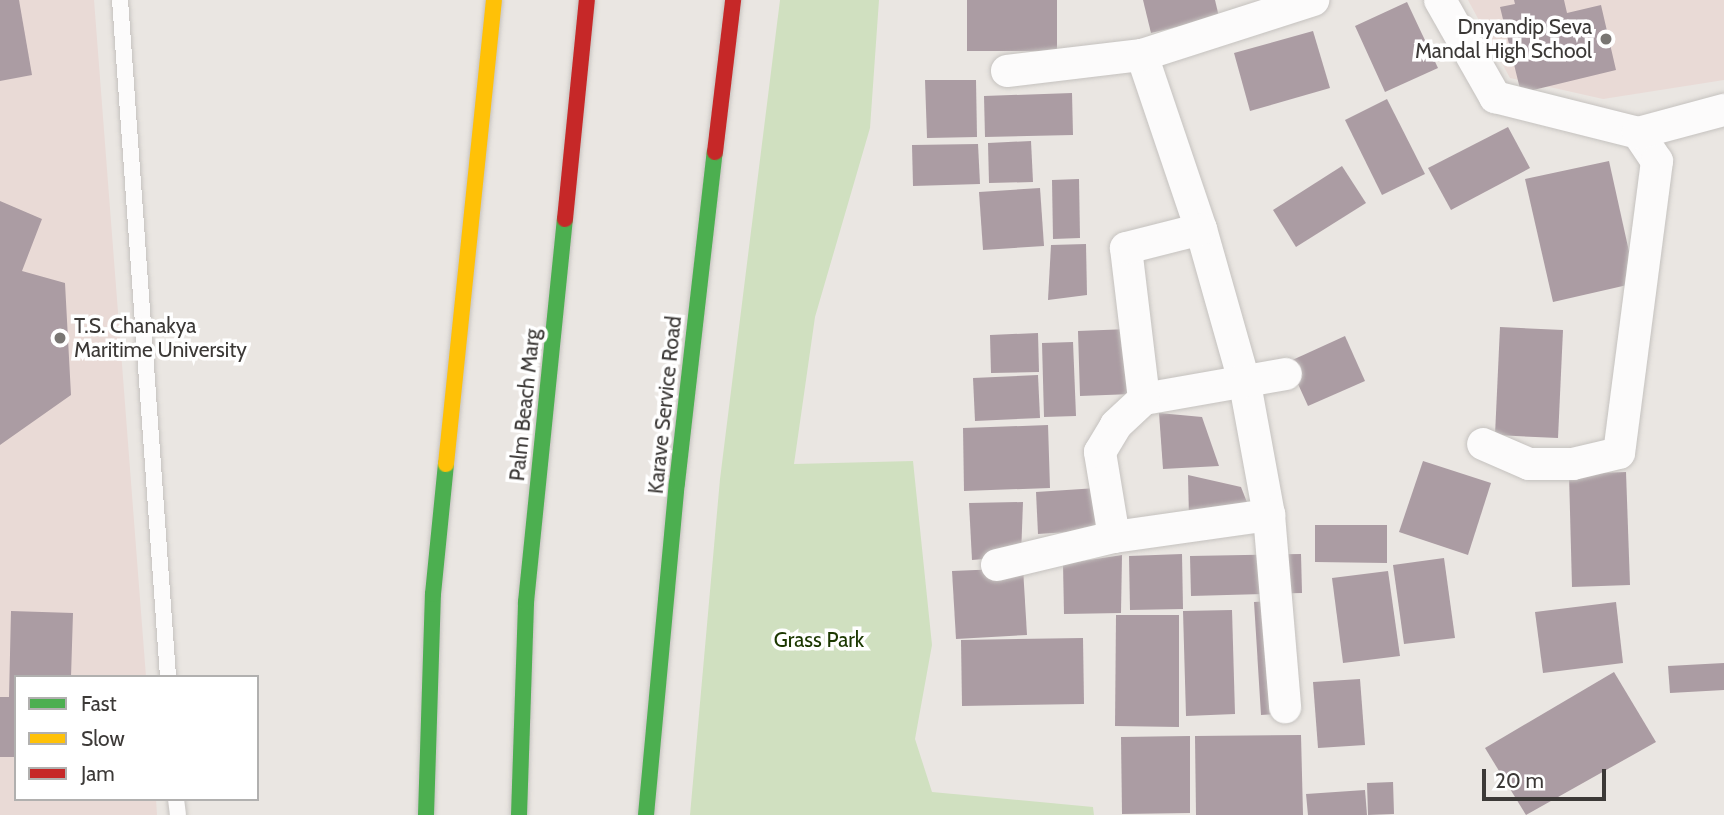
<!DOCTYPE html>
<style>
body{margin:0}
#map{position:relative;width:1724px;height:815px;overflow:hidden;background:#eae6e2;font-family:Cabin,sans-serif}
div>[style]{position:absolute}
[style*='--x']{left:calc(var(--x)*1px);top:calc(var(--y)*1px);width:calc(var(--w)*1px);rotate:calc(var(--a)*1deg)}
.education>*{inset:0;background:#e9dad6}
.green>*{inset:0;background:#d0e0c0}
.building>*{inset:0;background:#ab9ca3}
.roads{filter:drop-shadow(0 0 2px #c5c2bf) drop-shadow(0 0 2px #c5c2bf)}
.lane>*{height:16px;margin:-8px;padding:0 8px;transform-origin:8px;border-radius:8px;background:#fcfbfb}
.street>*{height:32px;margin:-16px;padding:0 16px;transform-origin:16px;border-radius:16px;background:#fcfbfb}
.fast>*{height:16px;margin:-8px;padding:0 8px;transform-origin:8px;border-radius:8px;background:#4caf50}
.slow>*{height:16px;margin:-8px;padding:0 8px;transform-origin:8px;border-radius:8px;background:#ffc107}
.jam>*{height:16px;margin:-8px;padding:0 8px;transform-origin:8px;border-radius:8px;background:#c62828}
.dots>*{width:19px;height:19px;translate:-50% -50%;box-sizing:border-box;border:4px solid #fff;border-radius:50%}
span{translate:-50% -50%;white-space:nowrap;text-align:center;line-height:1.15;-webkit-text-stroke:7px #fff;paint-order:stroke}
.poi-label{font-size:21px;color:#3c3937}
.right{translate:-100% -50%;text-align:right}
.left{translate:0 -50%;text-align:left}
.street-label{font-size:21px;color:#3c3937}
.park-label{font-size:21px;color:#1b3700}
.legend{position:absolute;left:14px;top:675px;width:245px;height:126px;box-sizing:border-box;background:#fff;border:2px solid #b1b0af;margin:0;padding:9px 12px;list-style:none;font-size:21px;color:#3c3937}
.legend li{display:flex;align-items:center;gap:14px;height:35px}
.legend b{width:35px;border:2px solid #b1b0af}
.scale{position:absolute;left:1482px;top:769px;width:124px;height:32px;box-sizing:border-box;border:4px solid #3c3937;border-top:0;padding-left:9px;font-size:21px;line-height:24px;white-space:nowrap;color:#3c3937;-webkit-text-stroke:5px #fff;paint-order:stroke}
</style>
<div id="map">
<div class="education">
<div style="clip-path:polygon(0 0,94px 0,146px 677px,16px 677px,16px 799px,156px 799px,157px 815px,0 815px)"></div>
<div style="clip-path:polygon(1468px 0,1724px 0,1724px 80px,1603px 99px,1510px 78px)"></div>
</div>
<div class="green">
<div style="clip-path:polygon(780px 0,879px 0,870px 128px,815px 317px,794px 464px,913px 461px,932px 645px,915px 739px,932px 792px,1093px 807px,1094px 815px,690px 815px,720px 479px)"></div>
</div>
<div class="building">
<div style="clip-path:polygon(0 0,19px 0,32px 75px,0 81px)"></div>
<div style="clip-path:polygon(967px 0,1057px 0,1057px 51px,967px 51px)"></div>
<div style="clip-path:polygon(1143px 0,1215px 0,1219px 17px,1151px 33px)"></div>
<div style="clip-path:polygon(1514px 0,1564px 0,1567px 13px,1601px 5px,1616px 70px,1521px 93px,1500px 7px,1515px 4px)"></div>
<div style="clip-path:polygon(1407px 2px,1438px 68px,1385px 92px,1355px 26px)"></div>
<div style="clip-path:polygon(1313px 31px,1330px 88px,1250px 111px,1234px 53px)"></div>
<div style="clip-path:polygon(925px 80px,976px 80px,977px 137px,927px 138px)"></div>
<div style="clip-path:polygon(1072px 93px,1073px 135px,985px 137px,984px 96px)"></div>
<div style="clip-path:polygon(1387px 99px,1425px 174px,1382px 195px,1345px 120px)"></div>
<div style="clip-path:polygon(1508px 127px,1530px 168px,1451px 210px,1428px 168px)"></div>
<div style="clip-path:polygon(1031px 141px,1033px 182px,989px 183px,988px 143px)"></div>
<div style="clip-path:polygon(978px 144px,980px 184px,913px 186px,912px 145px)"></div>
<div style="clip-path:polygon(1609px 161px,1636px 283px,1553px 302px,1525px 179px)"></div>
<div style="clip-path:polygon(1342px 166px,1366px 203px,1296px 247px,1273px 210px)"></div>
<div style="clip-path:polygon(1079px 179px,1080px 238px,1053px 239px,1052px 180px)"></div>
<div style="clip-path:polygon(1040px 188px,1044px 246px,983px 250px,979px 192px)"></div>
<div style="clip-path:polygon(0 201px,42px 219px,22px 271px,65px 283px,71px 395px,0 445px)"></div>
<div style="clip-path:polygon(1086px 244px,1087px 295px,1048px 300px,1051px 245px)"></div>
<div style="clip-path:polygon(1500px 327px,1563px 330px,1558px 438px,1495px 435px)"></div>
<div style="clip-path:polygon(1129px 329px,1132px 394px,1080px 396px,1078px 331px)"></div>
<div style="clip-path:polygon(1038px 333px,1039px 372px,991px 373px,990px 335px)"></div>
<div style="clip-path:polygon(1345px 336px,1365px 381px,1308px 406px,1288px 362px)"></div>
<div style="clip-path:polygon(1073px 342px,1076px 416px,1044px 417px,1042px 343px)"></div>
<div style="clip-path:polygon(1038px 375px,1040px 418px,975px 421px,973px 378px)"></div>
<div style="clip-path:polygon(1159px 413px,1202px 417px,1219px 466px,1163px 469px)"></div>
<div style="clip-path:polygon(1048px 425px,1050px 488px,964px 491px,963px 428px)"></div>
<div style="clip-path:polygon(1423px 461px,1491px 483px,1468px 555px,1399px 532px)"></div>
<div style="clip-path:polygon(1626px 472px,1630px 585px,1572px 587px,1569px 474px)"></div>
<div style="clip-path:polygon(1188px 475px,1241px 487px,1250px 510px,1189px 517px)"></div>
<div style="clip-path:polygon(1097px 488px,1099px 530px,1038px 534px,1036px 492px)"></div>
<div style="clip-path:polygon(1023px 502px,1021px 556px,972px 560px,969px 503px)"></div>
<div style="clip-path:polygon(1315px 525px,1387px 525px,1387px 563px,1315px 562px)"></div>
<div style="clip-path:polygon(1182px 554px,1183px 609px,1130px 610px,1129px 556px)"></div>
<div style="clip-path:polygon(1301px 554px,1302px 593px,1191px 596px,1190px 556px)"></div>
<div style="clip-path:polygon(1122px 555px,1121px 613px,1064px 614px,1063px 564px)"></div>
<div style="clip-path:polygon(1444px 558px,1455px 638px,1404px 644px,1393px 565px)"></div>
<div style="clip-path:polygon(1023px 568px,1027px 635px,956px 639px,952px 571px)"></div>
<div style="clip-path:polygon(1388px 571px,1400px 656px,1343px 663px,1332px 578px)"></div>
<div style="clip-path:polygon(1289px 600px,1296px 713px,1261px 715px,1254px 602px)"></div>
<div style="clip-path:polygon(1616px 602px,1623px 663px,1543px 673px,1535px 612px)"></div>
<div style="clip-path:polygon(1232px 610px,1235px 714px,1186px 716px,1183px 611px)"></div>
<div style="clip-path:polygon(11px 611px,73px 613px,71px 677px,16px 677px,14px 757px,0 757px,0 697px,9px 697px)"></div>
<div style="clip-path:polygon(1116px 615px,1179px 615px,1179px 727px,1115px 726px)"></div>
<div style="clip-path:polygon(1083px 638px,1084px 704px,962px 706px,961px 640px)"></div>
<div style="clip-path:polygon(1724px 663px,1724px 690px,1670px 693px,1668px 666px)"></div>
<div style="clip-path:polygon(1614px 672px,1656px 742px,1526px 815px,1485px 748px)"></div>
<div style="clip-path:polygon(1360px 679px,1365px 745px,1318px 748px,1313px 682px)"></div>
<div style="clip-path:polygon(1301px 735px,1303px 815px,1196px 815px,1195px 736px)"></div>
<div style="clip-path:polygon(1190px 736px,1190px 813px,1122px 814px,1121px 737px)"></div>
<div style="clip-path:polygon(1393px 782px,1394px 814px,1368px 815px,1367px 783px)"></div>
<div style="clip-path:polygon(1365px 790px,1367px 815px,1308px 815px,1306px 794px)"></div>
</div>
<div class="roads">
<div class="lane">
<div style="--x:120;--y:0;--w:679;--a:85.94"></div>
<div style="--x:176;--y:799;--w:16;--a:83"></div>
</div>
<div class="street">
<div style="--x:1440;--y:0;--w:112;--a:60.4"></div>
<div style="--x:1495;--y:97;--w:147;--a:14.1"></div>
<div style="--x:1638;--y:133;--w:34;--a:56"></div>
<div style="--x:1657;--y:161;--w:294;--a:97.4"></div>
<div style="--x:1619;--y:453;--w:47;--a:166.6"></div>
<div style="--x:1573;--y:464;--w:44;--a:180"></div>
<div style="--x:1529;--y:464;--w:50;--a:-156.5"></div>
<div style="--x:1142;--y:55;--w:184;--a:71.3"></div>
<div style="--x:1201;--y:229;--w:161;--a:74.2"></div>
<div style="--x:1245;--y:384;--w:133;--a:79.6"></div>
<div style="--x:1269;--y:515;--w:193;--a:85.2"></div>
<div style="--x:1007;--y:71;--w:136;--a:-6.8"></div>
<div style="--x:1142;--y:55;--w:180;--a:-17.8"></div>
<div style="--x:1638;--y:133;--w:89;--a:-15"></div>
<div style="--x:1144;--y:399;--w:144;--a:-10"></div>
<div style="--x:1114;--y:537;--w:86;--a:-99.4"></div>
<div style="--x:1100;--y:452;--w:31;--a:-59"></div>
<div style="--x:1116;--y:425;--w:38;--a:-43"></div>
<div style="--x:1144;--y:399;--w:152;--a:-96.8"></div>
<div style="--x:1126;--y:248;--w:77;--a:-14.2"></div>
<div style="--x:997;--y:565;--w:120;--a:-13.5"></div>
<div style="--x:1114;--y:537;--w:157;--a:-8.1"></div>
</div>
<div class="fast">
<div style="--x:426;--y:815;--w:221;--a:-88.2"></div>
<div style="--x:433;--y:594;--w:131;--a:-84.3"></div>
<div style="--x:519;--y:815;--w:213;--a:-88.1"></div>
<div style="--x:526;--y:602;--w:385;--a:-84.2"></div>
<div style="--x:646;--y:815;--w:333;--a:-84.7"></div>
<div style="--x:677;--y:483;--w:333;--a:-83.5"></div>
</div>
<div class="slow">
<div style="--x:446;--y:464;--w:466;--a:-84.1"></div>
</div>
<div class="jam">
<div style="--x:715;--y:152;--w:153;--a:-83.2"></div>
<div style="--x:565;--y:219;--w:220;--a:-84.3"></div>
</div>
</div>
<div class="dots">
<div style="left:1606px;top:39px;background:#797673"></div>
<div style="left:60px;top:338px;background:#797673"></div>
</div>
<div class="poi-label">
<span class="right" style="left:1592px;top:39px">Dnyandip Seva<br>Mandal High School</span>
<span class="left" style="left:74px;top:338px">T.S. Chanakya<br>Maritime University</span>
</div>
<div class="street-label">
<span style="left:525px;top:405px;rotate:-84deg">Palm Beach Marg</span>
<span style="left:665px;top:405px;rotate:-84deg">Karave Service Road</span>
</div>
<div class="park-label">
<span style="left:819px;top:640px">Grass Park</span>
</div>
<ul class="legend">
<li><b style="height:9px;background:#4caf50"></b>Fast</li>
<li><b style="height:9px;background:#ffc107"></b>Slow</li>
<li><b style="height:9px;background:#c62828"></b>Jam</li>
</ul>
<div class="scale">20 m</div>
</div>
